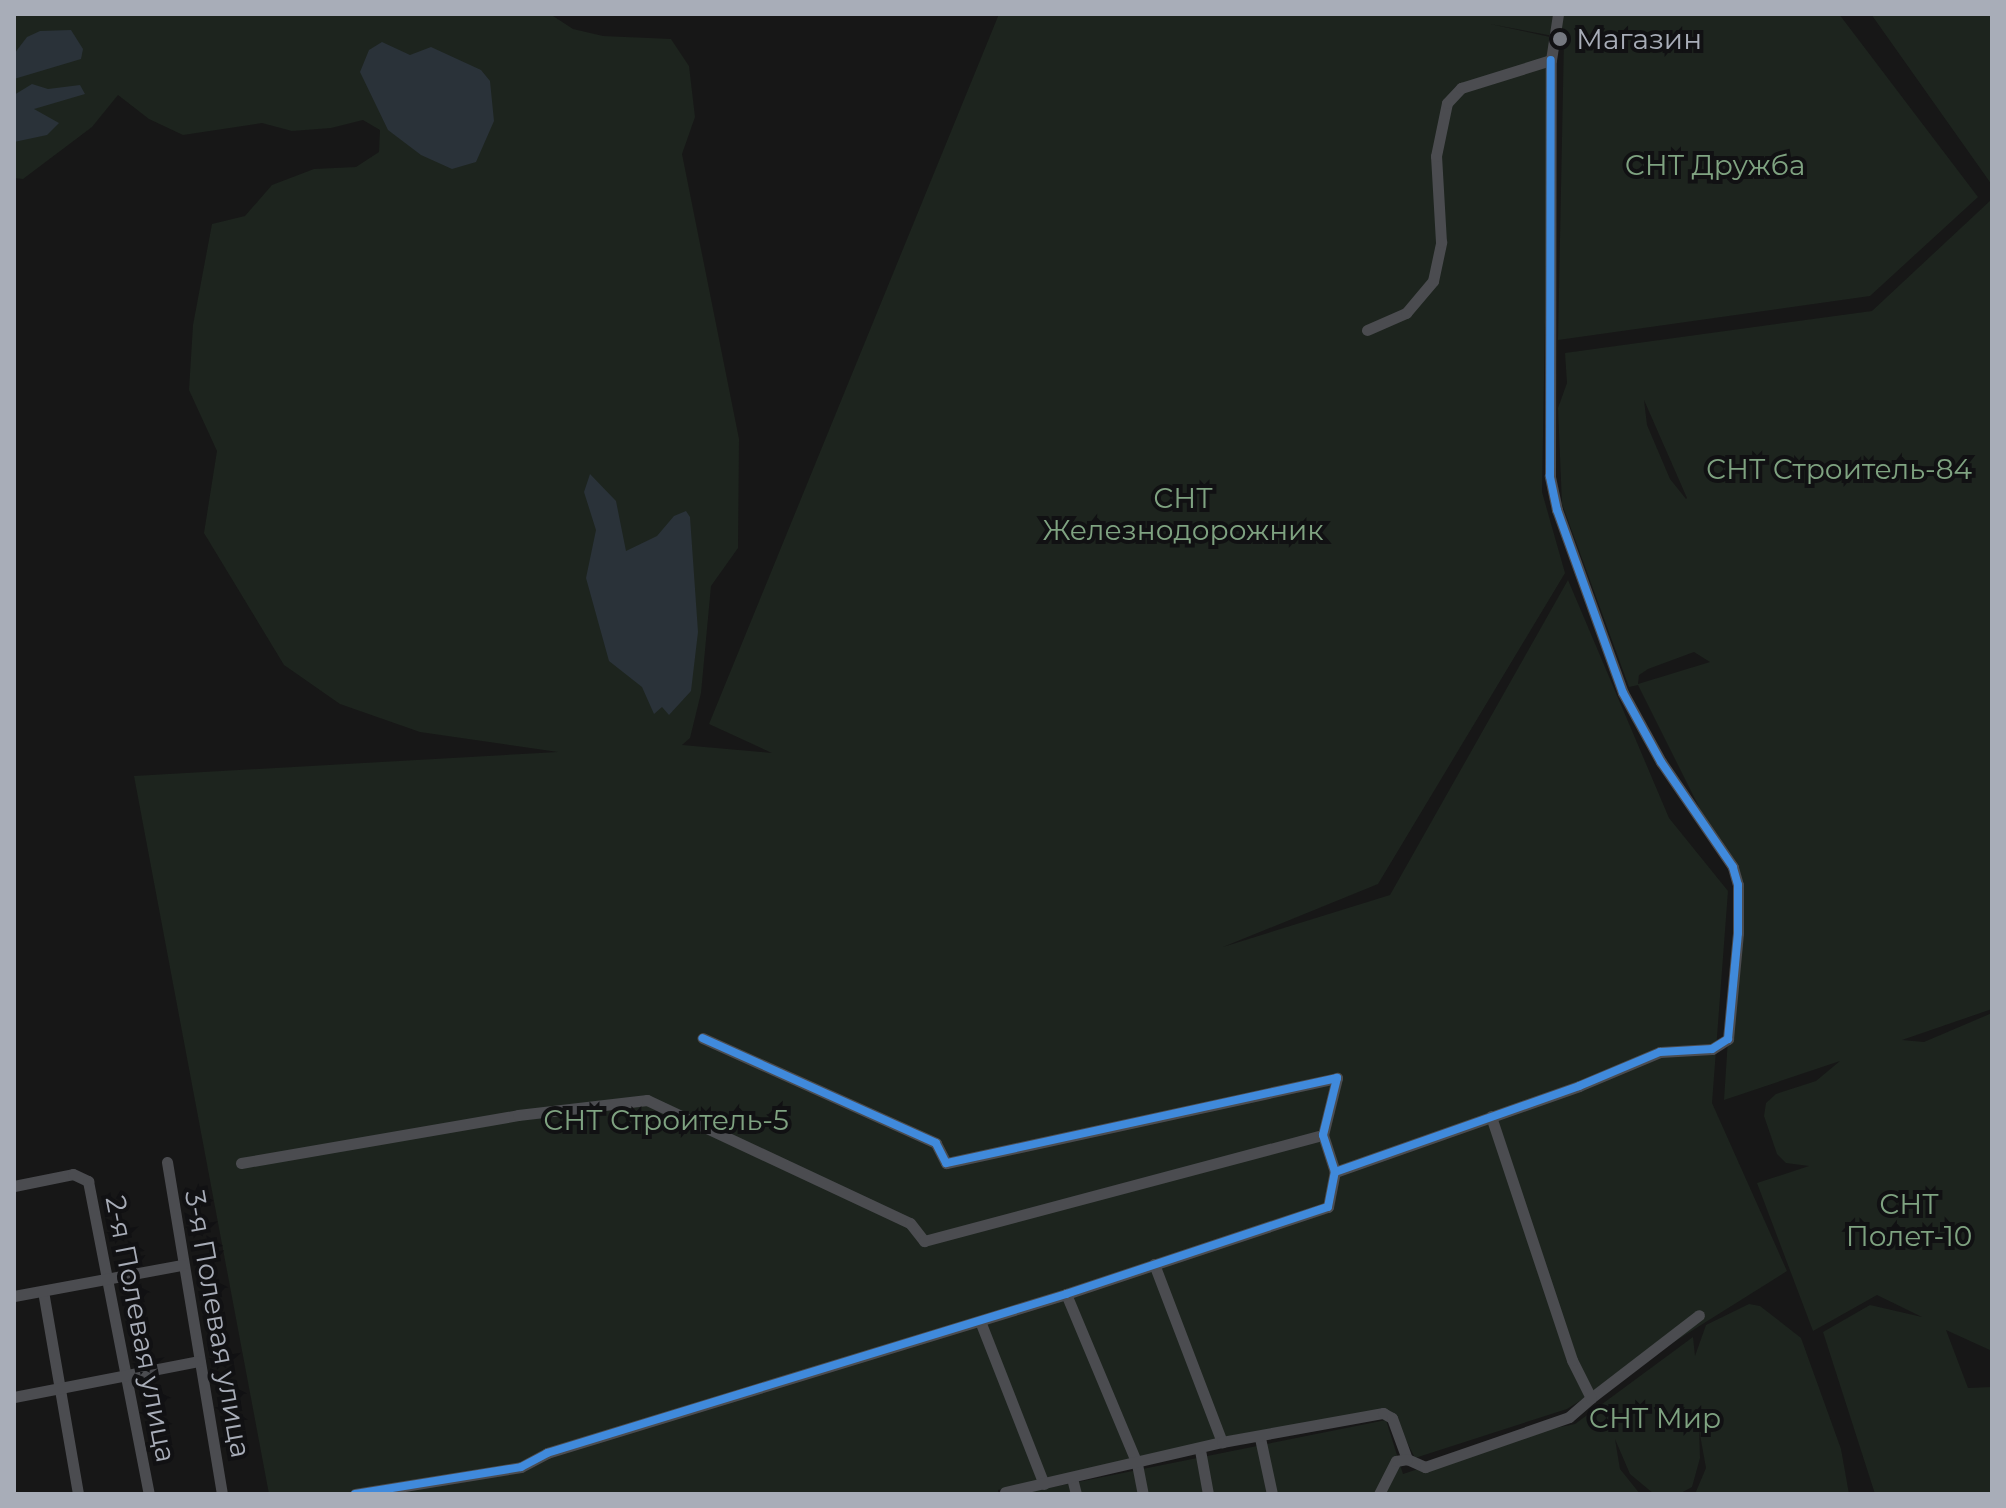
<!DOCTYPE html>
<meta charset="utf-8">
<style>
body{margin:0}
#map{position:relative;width:2006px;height:1508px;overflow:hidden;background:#171717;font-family:Montserrat,sans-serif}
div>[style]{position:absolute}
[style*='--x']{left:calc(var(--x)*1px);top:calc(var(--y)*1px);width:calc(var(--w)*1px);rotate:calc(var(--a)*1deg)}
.green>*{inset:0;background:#1d241e}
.water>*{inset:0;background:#2a3239}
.minor>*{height:11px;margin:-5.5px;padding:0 5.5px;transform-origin:5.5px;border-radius:5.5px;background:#4b4c50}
.cycleway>*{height:8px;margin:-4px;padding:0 4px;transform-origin:4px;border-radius:4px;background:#408adc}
.dots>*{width:22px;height:22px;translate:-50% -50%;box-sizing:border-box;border:4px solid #111113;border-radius:50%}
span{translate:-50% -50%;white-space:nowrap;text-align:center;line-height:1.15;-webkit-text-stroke:8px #111113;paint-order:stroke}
.poi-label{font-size:28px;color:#a8adb8}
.left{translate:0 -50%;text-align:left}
.park-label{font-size:28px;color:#7fa381}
.street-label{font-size:28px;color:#a8adb8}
.frame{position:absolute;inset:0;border:16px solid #a8adb8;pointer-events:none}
</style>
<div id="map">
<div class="green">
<div style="clip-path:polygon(14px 14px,550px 14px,573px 29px,603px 36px,671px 39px,689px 66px,695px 117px,682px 154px,739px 439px,738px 548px,711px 586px,701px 693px,690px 738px,682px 745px,772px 753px,709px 724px,999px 14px,1839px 14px,1978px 197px,1870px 296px,1558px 340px,1564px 38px,1490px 24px,1550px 37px,1542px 492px,1565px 573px,1378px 884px,1223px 947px,1390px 895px,1568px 580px,1669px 818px,1728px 891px,1712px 1103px,1787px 1271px,1567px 1409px,1415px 1458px,1391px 1411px,1234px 1435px,998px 1490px,998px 1494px,269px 1494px,134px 776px,558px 752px,420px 732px,340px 704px,284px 665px,204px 533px,217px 451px,189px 390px,193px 325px,212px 224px,245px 216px,272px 185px,314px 169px,356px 167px,379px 152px,380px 130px,363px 120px,331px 128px,292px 131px,262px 123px,183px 135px,149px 119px,118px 95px,92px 127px,23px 179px,14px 178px)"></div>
<div style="clip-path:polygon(1871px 14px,1992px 14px,1992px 185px)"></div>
<div style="clip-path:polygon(evenodd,1992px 199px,1992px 1009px,1902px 1040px,1924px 1042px,1992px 1013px,1992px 1351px,1946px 1330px,1968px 1388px,1992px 1387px,1992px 1494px,1875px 1494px,1823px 1332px,1870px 1305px,1922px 1317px,1877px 1295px,1813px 1331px,1757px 1183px,1809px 1166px,1786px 1163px,1777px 1154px,1764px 1116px,1766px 1103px,1776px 1094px,1816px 1081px,1840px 1061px,1724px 1100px,1738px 885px,1638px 685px,1629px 687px,1562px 504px,1558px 408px,1567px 383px,1565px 353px,1872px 311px,1992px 199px,1644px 400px,1687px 498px,1686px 499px,1670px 479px,1647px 425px,1644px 400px,1992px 199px,1694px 652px,1710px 662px,1638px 684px,1639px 675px,1648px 669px,1694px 652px)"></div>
<div style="clip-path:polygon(1749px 1304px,1760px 1306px,1801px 1338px,1841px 1449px,1849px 1494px,1695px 1494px,1706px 1468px,1699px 1429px,1700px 1458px,1692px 1487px,1679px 1494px,1654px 1494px,1630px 1474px,1615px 1439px,1620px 1469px,1640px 1494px,1018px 1494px,1386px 1420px,1403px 1474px,1521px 1435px,1575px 1424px,1693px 1337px,1695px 1356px,1706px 1325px)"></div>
</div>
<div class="water">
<div style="clip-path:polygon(71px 30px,83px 49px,81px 59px,14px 79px,14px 54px,27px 37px,40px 31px)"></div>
<div style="clip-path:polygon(382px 42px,410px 55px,431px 47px,481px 70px,490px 81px,494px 121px,476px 162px,452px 169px,421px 155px,388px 130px,360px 72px,369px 50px)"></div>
<div style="clip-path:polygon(32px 84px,48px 89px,80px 85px,85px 94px,34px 109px,59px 123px,47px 135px,14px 142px,14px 95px)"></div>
<div style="clip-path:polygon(590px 474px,616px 501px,626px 551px,657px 536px,674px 516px,686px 511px,690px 517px,698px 632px,691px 691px,669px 715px,662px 707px,654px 714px,642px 687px,609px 661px,586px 578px,596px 530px,584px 492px)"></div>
</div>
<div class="minor">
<div style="--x:1367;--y:330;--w:43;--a:-23.6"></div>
<div style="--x:1406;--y:313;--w:42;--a:-49.8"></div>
<div style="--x:1433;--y:281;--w:40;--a:-78"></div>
<div style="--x:1441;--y:242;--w:86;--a:-93.3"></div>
<div style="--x:1436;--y:156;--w:54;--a:-78.3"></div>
<div style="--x:1447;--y:103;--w:21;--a:-47"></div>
<div style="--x:1461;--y:88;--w:94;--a:-17.3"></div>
<div style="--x:1551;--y:60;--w:47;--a:-81.3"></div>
<div style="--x:167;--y:1162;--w:337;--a:80.6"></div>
<div style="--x:241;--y:1163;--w:281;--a:-9.8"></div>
<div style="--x:518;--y:1115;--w:130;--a:-6.6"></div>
<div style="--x:647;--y:1100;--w:290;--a:25.1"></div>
<div style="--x:910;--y:1223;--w:23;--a:52"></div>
<div style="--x:924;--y:1241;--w:413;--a:-14.9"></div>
<div style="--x:1335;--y:1172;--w:259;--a:-19.4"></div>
<div style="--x:1579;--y:1086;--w:88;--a:-22.8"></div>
<div style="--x:1660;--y:1052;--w:52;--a:-3.3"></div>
<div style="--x:1712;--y:1049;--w:19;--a:-32"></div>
<div style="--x:1728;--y:1039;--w:106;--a:-84.6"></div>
<div style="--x:1738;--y:933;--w:48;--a:-90"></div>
<div style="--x:1738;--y:885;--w:19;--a:-106"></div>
<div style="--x:1733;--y:867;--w:127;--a:-124.4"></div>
<div style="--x:1661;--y:762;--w:79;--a:-118.8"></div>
<div style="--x:1623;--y:693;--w:195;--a:-109.8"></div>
<div style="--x:1557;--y:510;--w:35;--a:-102"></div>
<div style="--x:1550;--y:476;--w:416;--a:-89.9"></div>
<div style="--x:14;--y:1186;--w:60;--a:-11.5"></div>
<div style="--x:73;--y:1174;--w:17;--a:25"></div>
<div style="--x:88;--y:1181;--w:319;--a:79"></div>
<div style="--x:1154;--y:1264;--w:191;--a:69.1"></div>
<div style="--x:43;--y:1291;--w:206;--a:80.2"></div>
<div style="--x:1066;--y:1294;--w:184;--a:67.3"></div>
<div style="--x:1137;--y:1464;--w:31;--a:79"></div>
<div style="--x:14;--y:1296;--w:171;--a:-10.5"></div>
<div style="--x:980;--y:1321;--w:175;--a:68.6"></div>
<div style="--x:14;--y:1397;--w:189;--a:-11"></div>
<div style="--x:1591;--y:1398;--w:136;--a:-37.5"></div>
<div style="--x:1260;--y:1438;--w:57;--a:77.9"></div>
<div style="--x:1200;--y:1450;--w:45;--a:79.7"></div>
<div style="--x:1072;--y:1478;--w:16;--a:76"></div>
<div style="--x:1005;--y:1492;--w:223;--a:-13"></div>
<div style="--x:1222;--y:1442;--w:164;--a:-10.2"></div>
<div style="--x:1383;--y:1413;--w:10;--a:29"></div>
<div style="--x:1392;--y:1418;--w:44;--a:69.9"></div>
<div style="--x:1407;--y:1459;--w:20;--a:24"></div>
<div style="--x:1425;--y:1467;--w:152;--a:-19.1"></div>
<div style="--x:1569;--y:1417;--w:29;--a:-41"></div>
<div style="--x:1591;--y:1398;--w:42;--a:-116.6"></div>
<div style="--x:1572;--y:1360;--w:257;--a:-108.4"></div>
<div style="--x:355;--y:1494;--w:168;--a:-9.2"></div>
<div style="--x:521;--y:1467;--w:30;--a:-28"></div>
<div style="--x:547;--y:1453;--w:543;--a:-17.03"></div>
<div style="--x:1066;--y:1294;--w:276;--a:-18.4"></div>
<div style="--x:1328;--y:1207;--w:36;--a:-79"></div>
<div style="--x:1335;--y:1172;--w:39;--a:-108"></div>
<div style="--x:1323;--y:1135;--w:59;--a:-76.2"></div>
<div style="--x:1337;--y:1078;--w:400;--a:167.7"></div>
<div style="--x:946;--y:1163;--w:22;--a:-117"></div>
<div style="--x:936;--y:1143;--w:256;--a:-155.8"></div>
<div style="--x:1379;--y:1494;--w:37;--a:-63"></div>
<div style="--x:1396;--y:1461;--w:11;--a:-10"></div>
</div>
<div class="cycleway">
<div style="--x:1335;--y:1172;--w:259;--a:-19.4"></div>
<div style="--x:1579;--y:1086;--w:88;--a:-22.8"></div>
<div style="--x:1660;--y:1052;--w:52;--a:-3.3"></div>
<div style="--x:1712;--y:1049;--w:19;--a:-32"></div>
<div style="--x:1728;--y:1039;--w:106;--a:-84.6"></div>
<div style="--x:1738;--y:933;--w:48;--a:-90"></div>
<div style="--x:1738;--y:885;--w:19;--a:-106"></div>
<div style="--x:1733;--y:867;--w:127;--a:-124.4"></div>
<div style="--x:1661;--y:762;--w:79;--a:-118.8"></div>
<div style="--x:1623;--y:693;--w:195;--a:-109.8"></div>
<div style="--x:1557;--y:510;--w:35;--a:-102"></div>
<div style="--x:1550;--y:476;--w:416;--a:-89.9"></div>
<div style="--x:355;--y:1494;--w:168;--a:-9.2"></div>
<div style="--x:521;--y:1467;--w:30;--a:-28"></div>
<div style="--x:547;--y:1453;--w:543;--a:-17.03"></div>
<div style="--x:1066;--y:1294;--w:276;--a:-18.4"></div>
<div style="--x:1328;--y:1207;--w:36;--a:-79"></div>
<div style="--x:1335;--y:1172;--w:39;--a:-108"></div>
<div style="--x:1323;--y:1135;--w:59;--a:-76.2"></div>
<div style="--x:1337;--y:1078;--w:400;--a:167.7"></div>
<div style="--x:946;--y:1163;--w:22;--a:-117"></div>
<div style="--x:936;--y:1143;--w:256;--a:-155.8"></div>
</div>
<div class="dots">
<div style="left:1560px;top:39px;background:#757880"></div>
</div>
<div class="poi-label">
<span class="left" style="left:1576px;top:39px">Магазин</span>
</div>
<div class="park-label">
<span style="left:1715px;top:165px">СНТ Дружба</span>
<span style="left:1839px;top:469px">СНТ Строитель-84</span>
<span style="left:1183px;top:514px">СНТ<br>Железнодорожник</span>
<span style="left:666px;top:1120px">СНТ Строитель-5</span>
<span style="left:1909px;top:1220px">СНТ<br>Полет-10</span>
<span style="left:1655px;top:1418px">СНТ Мир</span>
</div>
<div class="street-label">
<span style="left:218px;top:1324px;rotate:80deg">3-я Полевая улица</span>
<span style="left:141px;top:1329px;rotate:79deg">2-я Полевая улица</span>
</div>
<div class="frame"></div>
</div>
